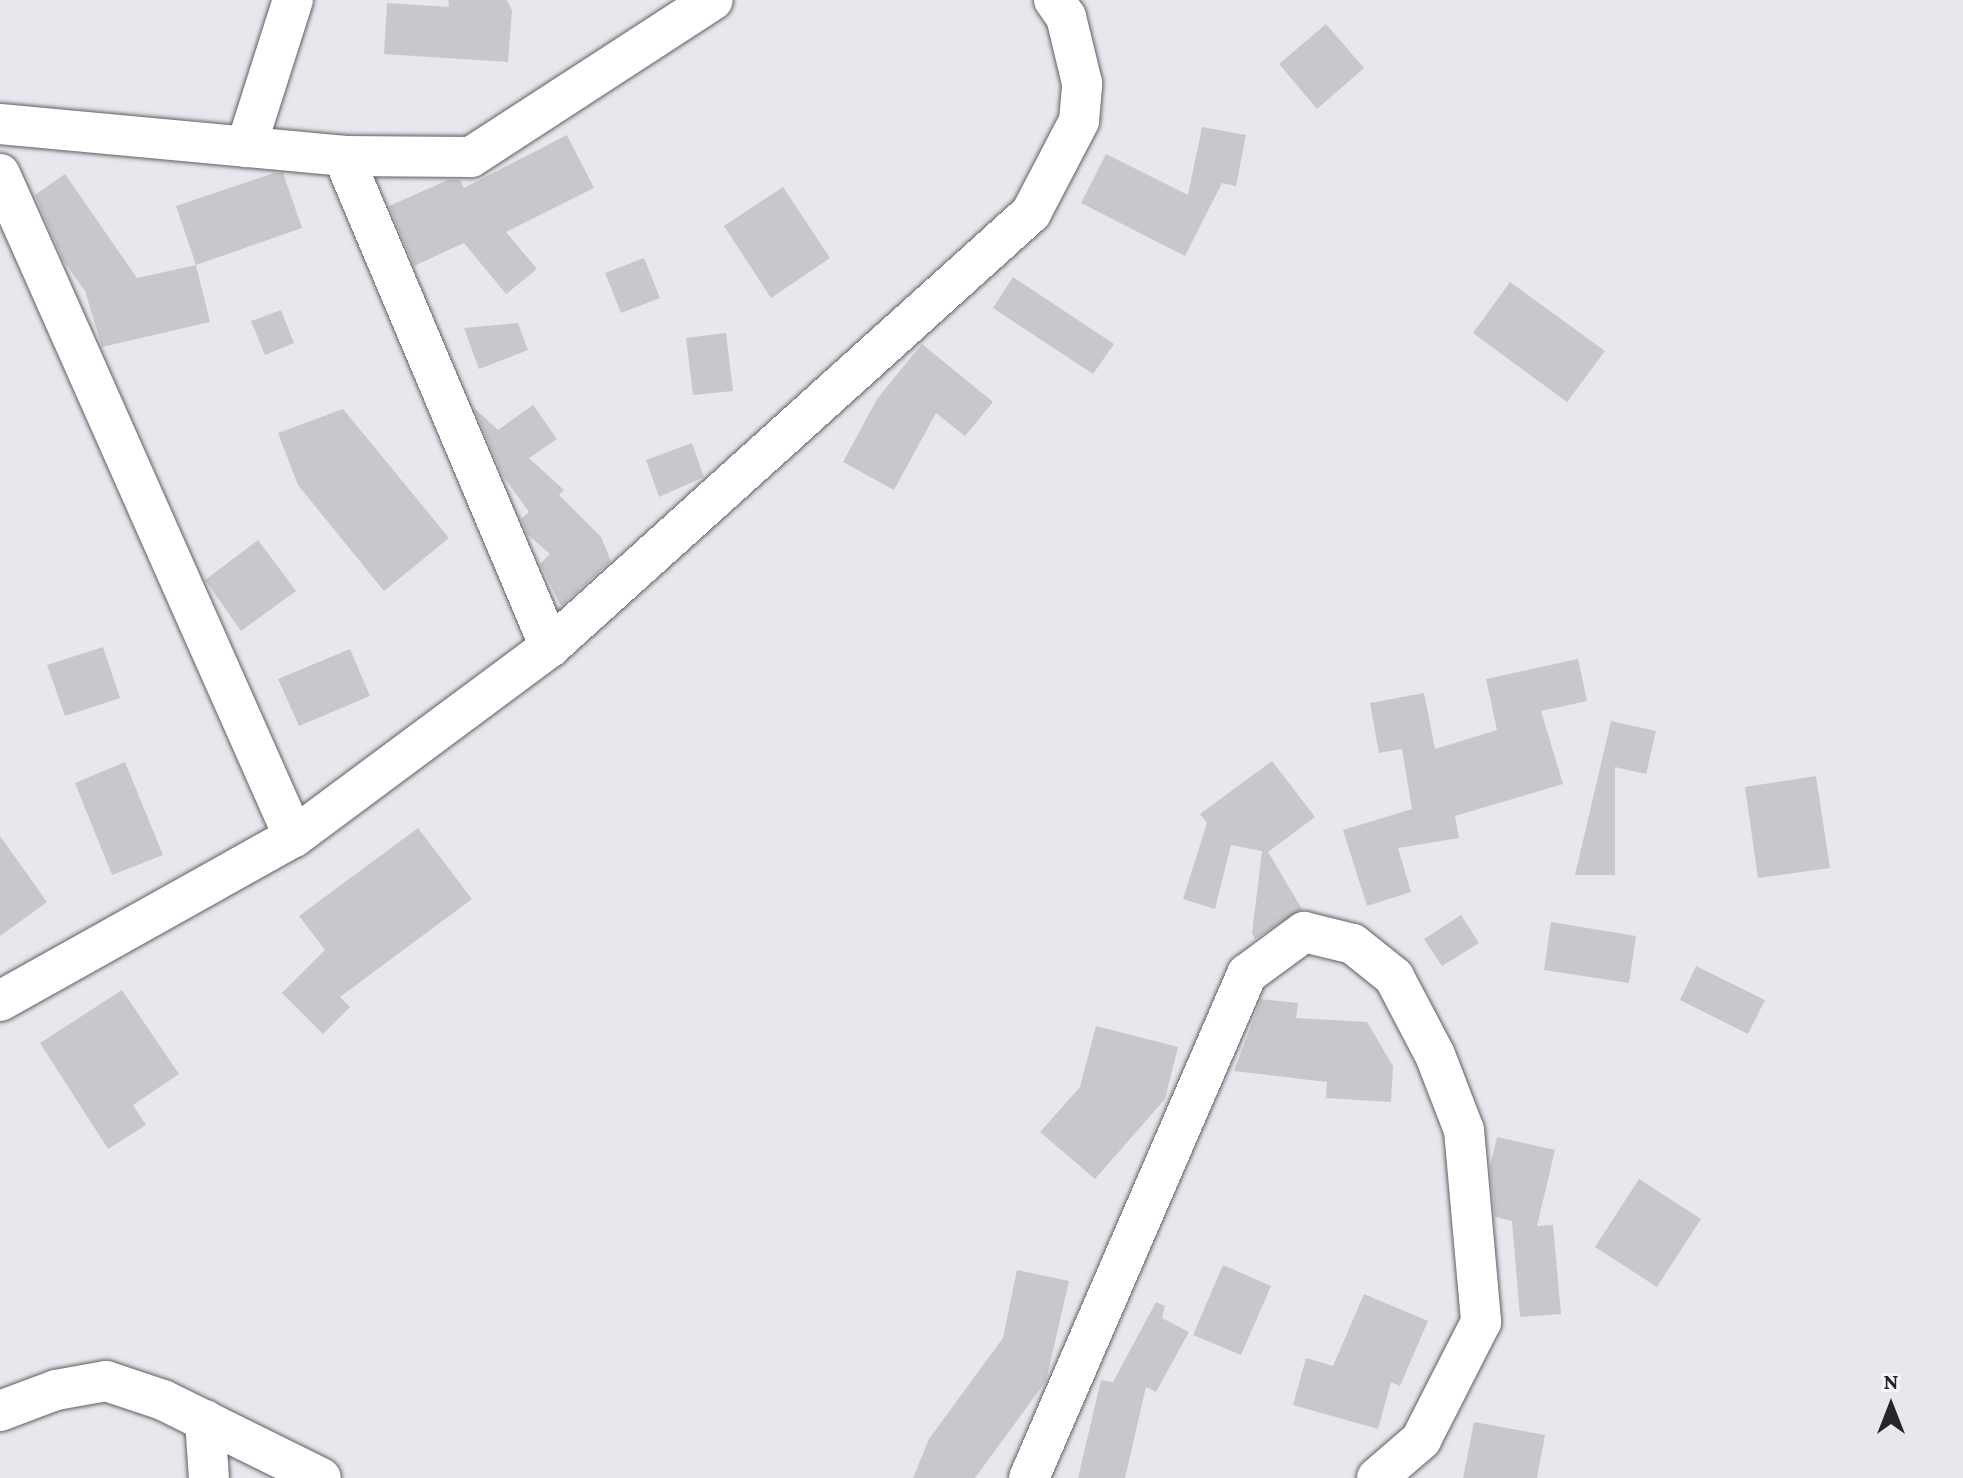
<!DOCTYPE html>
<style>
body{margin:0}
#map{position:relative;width:1963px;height:1478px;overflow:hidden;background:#e7e8ed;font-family:"Crimson Pro",serif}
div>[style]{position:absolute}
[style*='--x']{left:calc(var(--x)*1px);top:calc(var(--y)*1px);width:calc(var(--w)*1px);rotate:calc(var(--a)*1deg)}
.building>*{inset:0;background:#c7c8cd}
.roads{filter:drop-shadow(0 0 2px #5f6064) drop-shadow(0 0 2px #5f6064)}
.minor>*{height:40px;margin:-20px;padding:0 20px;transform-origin:20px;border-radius:20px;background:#fff}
span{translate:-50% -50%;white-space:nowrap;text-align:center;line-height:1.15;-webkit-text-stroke:8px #f4f5fb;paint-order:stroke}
.north{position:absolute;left:1851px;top:1366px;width:80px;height:80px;-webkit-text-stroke:6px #f4f5fb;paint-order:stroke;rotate:0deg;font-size:22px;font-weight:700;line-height:32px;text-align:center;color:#262628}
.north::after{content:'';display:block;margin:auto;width:28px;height:36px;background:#262628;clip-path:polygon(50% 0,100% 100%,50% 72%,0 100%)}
</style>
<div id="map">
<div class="building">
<div style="clip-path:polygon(448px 0,507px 0,512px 11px,508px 62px,384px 54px,387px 3px,449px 7px)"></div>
<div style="clip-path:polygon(1326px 24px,1364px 68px,1317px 109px,1279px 64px)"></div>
<div style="clip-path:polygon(1202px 127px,1246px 135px,1236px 186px,1222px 183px,1185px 256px,1081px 203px,1106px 154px,1188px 195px)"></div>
<div style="clip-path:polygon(567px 135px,594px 188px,506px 232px,537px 269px,506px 294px,464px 243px,414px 266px,389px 206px,448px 180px,460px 180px,464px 188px)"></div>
<div style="clip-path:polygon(274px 173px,283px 173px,302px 228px,196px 265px,176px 206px)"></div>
<div style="clip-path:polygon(65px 174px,137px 278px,196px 265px,210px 322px,102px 347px,85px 291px,63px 260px,35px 195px)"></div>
<div style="clip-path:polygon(783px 187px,830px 258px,771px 298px,724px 226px)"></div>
<div style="clip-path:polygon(644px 258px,660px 298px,621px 313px,605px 273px)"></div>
<div style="clip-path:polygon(1013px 277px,1114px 344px,1093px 374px,993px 308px)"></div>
<div style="clip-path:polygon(1510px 282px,1605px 351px,1567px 402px,1473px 333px)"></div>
<div style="clip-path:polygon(281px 310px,294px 343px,265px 355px,251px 321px)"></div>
<div style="clip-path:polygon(518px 323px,528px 350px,479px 369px,464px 328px)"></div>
<div style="clip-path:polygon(726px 333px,733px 391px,693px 395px,686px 338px)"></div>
<div style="clip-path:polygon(922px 344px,993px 402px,965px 436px,936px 413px,894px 490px,843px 462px,877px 399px)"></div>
<div style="clip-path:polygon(533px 405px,557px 439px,529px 458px,564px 490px,559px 495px,601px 537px,611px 561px,561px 606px,540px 564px,550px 554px,527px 534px,521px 519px,529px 512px,503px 476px,474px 408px,498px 430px)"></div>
<div style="clip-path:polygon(343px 409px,449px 538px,384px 591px,298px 485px,278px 433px)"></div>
<div style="clip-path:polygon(692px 443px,704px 477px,659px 497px,646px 460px)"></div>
<div style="clip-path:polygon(258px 540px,296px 591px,241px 631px,205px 580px)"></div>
<div style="clip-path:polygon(103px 647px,120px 698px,65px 716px,47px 665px)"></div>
<div style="clip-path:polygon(350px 649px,370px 696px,299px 726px,278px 679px)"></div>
<div style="clip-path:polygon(1578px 659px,1587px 701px,1541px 711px,1563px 784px,1455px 816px,1459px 838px,1398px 848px,1411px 892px,1367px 906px,1343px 830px,1412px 809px,1402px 749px,1379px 753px,1370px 703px,1424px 693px,1435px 749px,1497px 730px,1486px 679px)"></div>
<div style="clip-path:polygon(1611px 721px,1656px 731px,1646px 774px,1615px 767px,1615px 875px,1575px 875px)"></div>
<div style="clip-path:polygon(1272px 761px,1315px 817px,1268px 852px,1302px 909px,1255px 939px,1252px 933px,1262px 851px,1231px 845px,1215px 909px,1183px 899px,1207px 823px,1200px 814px)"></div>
<div style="clip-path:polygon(125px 762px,163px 855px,112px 875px,75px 783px)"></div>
<div style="clip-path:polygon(1816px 776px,1830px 868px,1758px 878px,1745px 787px)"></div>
<div style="clip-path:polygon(418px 828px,472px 899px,340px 997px,350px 1007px,323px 1034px,282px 993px,325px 950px,299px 916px)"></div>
<div style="clip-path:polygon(0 836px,47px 902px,0 936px)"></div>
<div style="clip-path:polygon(1461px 915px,1479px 943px,1442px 966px,1424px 939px)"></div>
<div style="clip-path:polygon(1551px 922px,1636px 936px,1629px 983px,1544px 970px)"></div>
<div style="clip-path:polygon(1696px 966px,1765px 1000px,1748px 1034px,1680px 1000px)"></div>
<div style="clip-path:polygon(122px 990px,179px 1074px,133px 1105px,146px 1125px,108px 1149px,40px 1043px)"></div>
<div style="clip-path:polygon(1261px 999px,1298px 1003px,1296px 1018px,1367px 1022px,1393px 1066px,1391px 1102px,1326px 1098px,1327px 1082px,1234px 1071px)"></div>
<div style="clip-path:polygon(1096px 1026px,1178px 1047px,1165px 1099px,1095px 1179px,1040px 1132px,1080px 1087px)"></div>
<div style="clip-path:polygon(1497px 1137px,1555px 1150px,1537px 1226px,1553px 1225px,1561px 1314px,1520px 1317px,1512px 1221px,1495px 1217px,1490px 1166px)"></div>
<div style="clip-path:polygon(1639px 1179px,1701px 1219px,1657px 1287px,1595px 1247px)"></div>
<div style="clip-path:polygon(1223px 1265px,1271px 1286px,1241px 1355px,1193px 1335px)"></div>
<div style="clip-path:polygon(1017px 1270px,1069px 1281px,1046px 1381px,975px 1478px,913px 1478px,929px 1439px,1003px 1338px)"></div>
<div style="clip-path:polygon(1364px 1294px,1428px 1321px,1400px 1386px,1391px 1382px,1378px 1429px,1293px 1405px,1306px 1358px,1333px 1366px)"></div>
<div style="clip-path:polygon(1156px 1302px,1165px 1306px,1162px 1318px,1189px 1332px,1156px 1392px,1146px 1387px,1125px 1478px,1078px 1478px,1101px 1380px,1113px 1382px)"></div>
<div style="clip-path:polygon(1474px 1422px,1545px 1435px,1537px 1478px,1463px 1478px)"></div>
</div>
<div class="roads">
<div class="minor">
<div style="--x:0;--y:124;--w:344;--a:5.3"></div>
<div style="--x:343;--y:156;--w:128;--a:0.4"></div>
<div style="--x:471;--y:157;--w:288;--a:-33"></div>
<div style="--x:246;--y:147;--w:154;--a:-72.3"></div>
<div style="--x:343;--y:156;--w:533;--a:67.14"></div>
<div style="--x:0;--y:174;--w:725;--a:66.09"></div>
<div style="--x:0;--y:1001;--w:337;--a:-29.2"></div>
<div style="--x:294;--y:837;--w:319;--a:-36.6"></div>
<div style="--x:550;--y:647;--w:648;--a:-42.06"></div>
<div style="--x:1031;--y:213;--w:104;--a:-62.4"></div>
<div style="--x:1079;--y:121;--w:38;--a:-85"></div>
<div style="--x:1082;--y:83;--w:68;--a:-103.6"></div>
<div style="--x:1066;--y:17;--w:21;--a:-125"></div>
<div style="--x:0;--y:1411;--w:60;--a:-20.6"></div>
<div style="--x:56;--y:1390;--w:51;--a:-10.2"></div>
<div style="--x:106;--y:1381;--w:60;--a:18.4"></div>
<div style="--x:163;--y:1400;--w:176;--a:26.3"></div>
<div style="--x:205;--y:1420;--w:58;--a:86.1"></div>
<div style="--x:1029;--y:1478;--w:549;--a:-66.61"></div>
<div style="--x:1247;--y:974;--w:71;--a:-36.4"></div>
<div style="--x:1304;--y:932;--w:50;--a:13.8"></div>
<div style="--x:1353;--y:944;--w:53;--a:38.8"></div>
<div style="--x:1394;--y:977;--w:88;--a:62.3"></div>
<div style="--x:1435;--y:1055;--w:80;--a:68.9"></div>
<div style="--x:1464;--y:1130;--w:193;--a:84.9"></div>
<div style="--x:1481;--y:1322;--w:132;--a:117"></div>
<div style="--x:1421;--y:1440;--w:58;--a:139.2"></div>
</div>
</div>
<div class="north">N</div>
</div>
